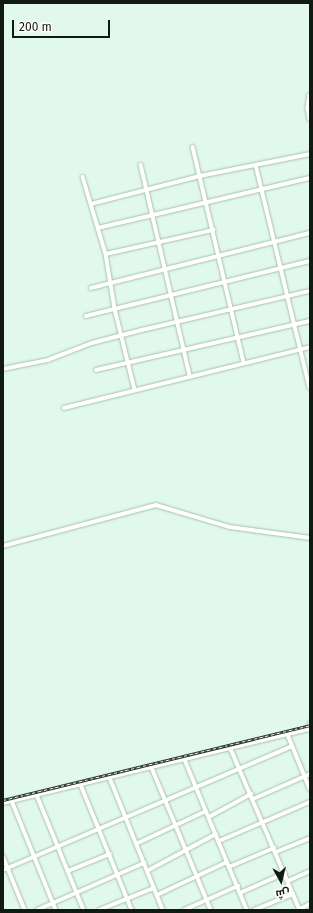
<!DOCTYPE html>
<meta charset="utf-8">
<style>
body{margin:0}
#map{position:relative;width:313px;height:913px;overflow:hidden;background:#e1f9ec;font-family:"Fira Sans",Cairo,sans-serif}
div>[style]{position:absolute}
[style*='--x']{left:calc(var(--x)*1px);top:calc(var(--y)*1px);width:calc(var(--w)*1px);rotate:calc(var(--a)*1deg)}
.roads{filter:drop-shadow(0 0 1px #a8bfb3) drop-shadow(0 0 1px #a8bfb3)}
.street>*{height:3.5px;margin:-1.75px;padding:0 1.75px;transform-origin:1.75px;border-radius:1.75px;background:#fff}
.rail>*{height:2.5px;margin-top:-1.25px;transform-origin:0;background:repeating-linear-gradient(90deg,#fff 0 3px,#2a342f 0 6px);box-sizing:border-box;border-block:1px solid #2a342f}
span{translate:-50% -50%;white-space:nowrap;text-align:center;line-height:1.15;-webkit-text-stroke:3px #fff;paint-order:stroke}
.frame{position:absolute;inset:0;border:4px solid #111915;pointer-events:none}
.north{position:absolute;left:261px;top:861px;width:40px;height:40px;-webkit-text-stroke:3px #fff;paint-order:stroke;rotate:172deg;font-size:11px;font-weight:700;line-height:16px;text-align:center;color:#111915}
.north::after{content:'';display:block;margin:auto;width:14px;height:18px;background:#111915;clip-path:polygon(50% 0,100% 100%,50% 72%,0 100%)}
.scale{position:absolute;left:12px;top:20px;width:98px;height:18px;box-sizing:border-box;border:2px solid #111915;border-top:0;padding-left:5px;font-size:12px;line-height:14px;white-space:nowrap;color:#111915;-webkit-text-stroke:3px #fff;paint-order:stroke}
</style>
<div id="map">
<div class="roads">
<div class="street">
<div style="--x:310;--y:95;--w:13;--a:99"></div>
<div style="--x:308;--y:108;--w:11;--a:80"></div>
<div style="--x:193;--y:147;--w:222;--a:76.7"></div>
<div style="--x:141;--y:165;--w:217;--a:76.9"></div>
<div style="--x:256;--y:165;--w:229;--a:76.4"></div>
<div style="--x:83;--y:177;--w:80;--a:73.4"></div>
<div style="--x:106;--y:254;--w:56;--a:80.7"></div>
<div style="--x:115;--y:309;--w:83;--a:76.1"></div>
<div style="--x:91;--y:204;--w:113;--a:-14.4"></div>
<div style="--x:200;--y:176;--w:112;--a:-11.3"></div>
<div style="--x:98;--y:228;--w:218;--a:-13.3"></div>
<div style="--x:106;--y:254;--w:110;--a:-12.6"></div>
<div style="--x:91;--y:288;--w:226;--a:-14.1"></div>
<div style="--x:86;--y:316;--w:231;--a:-13.8"></div>
<div style="--x:3;--y:369;--w:46;--a:-11.3"></div>
<div style="--x:48;--y:360;--w:47;--a:-21.1"></div>
<div style="--x:92;--y:343;--w:52;--a:-14.6"></div>
<div style="--x:142;--y:330;--w:172;--a:-13.1"></div>
<div style="--x:96;--y:370;--w:220;--a:-12.9"></div>
<div style="--x:64;--y:408;--w:253;--a:-13.9"></div>
<div style="--x:3;--y:546;--w:158;--a:-15"></div>
<div style="--x:156;--y:505;--w:77;--a:16.6"></div>
<div style="--x:230;--y:527;--w:81;--a:7.8"></div>
<div style="--x:307;--y:730;--w:7;--a:-63"></div>
<div style="--x:288;--y:735;--w:58;--a:67.8"></div>
<div style="--x:231;--y:749;--w:175;--a:66.8"></div>
<div style="--x:185;--y:760;--w:162;--a:67.5"></div>
<div style="--x:152;--y:768;--w:154;--a:67.4"></div>
<div style="--x:110;--y:778;--w:142;--a:68.1"></div>
<div style="--x:81;--y:785;--w:135;--a:67.8"></div>
<div style="--x:37;--y:795;--w:124;--a:67.8"></div>
<div style="--x:253;--y:799;--w:62;--a:-23.7"></div>
<div style="--x:12;--y:801;--w:118;--a:68"></div>
<div style="--x:3;--y:803;--w:316;--a:-13.6"></div>
<div style="--x:209;--y:817;--w:48;--a:-28.7"></div>
<div style="--x:219;--y:841;--w:99;--a:-23.2"></div>
<div style="--x:136;--y:844;--w:77;--a:-25.2"></div>
<div style="--x:276;--y:852;--w:37;--a:-22"></div>
<div style="--x:3;--y:856;--w:58;--a:67.8"></div>
<div style="--x:229;--y:867;--w:49;--a:-22.9"></div>
<div style="--x:3;--y:870;--w:314;--a:-23.2"></div>
<div style="--x:68;--y:871;--w:45;--a:-22"></div>
<div style="--x:147;--y:871;--w:78;--a:-28.2"></div>
<div style="--x:288;--y:881;--w:24;--a:-24"></div>
<div style="--x:240;--y:893;--w:49;--a:-24"></div>
<div style="--x:157;--y:895;--w:77;--a:-25.2"></div>
<div style="--x:300;--y:909;--w:11;--a:-27"></div>
<div style="--x:37;--y:910;--w:117;--a:-23.7"></div>
<div style="--x:99;--y:910;--w:59;--a:-21.8"></div>
<div style="--x:184;--y:910;--w:59;--a:-24"></div>
<div style="--x:254;--y:910;--w:42;--a:-22.3"></div>
</div>
</div>
<div class="rail">
<div style="--x:3;--y:800;--w:316;--a:-13.7"></div>
</div>
<div class="frame"></div>
<div class="north">ش</div>
<div class="scale">200 m</div>
</div>
